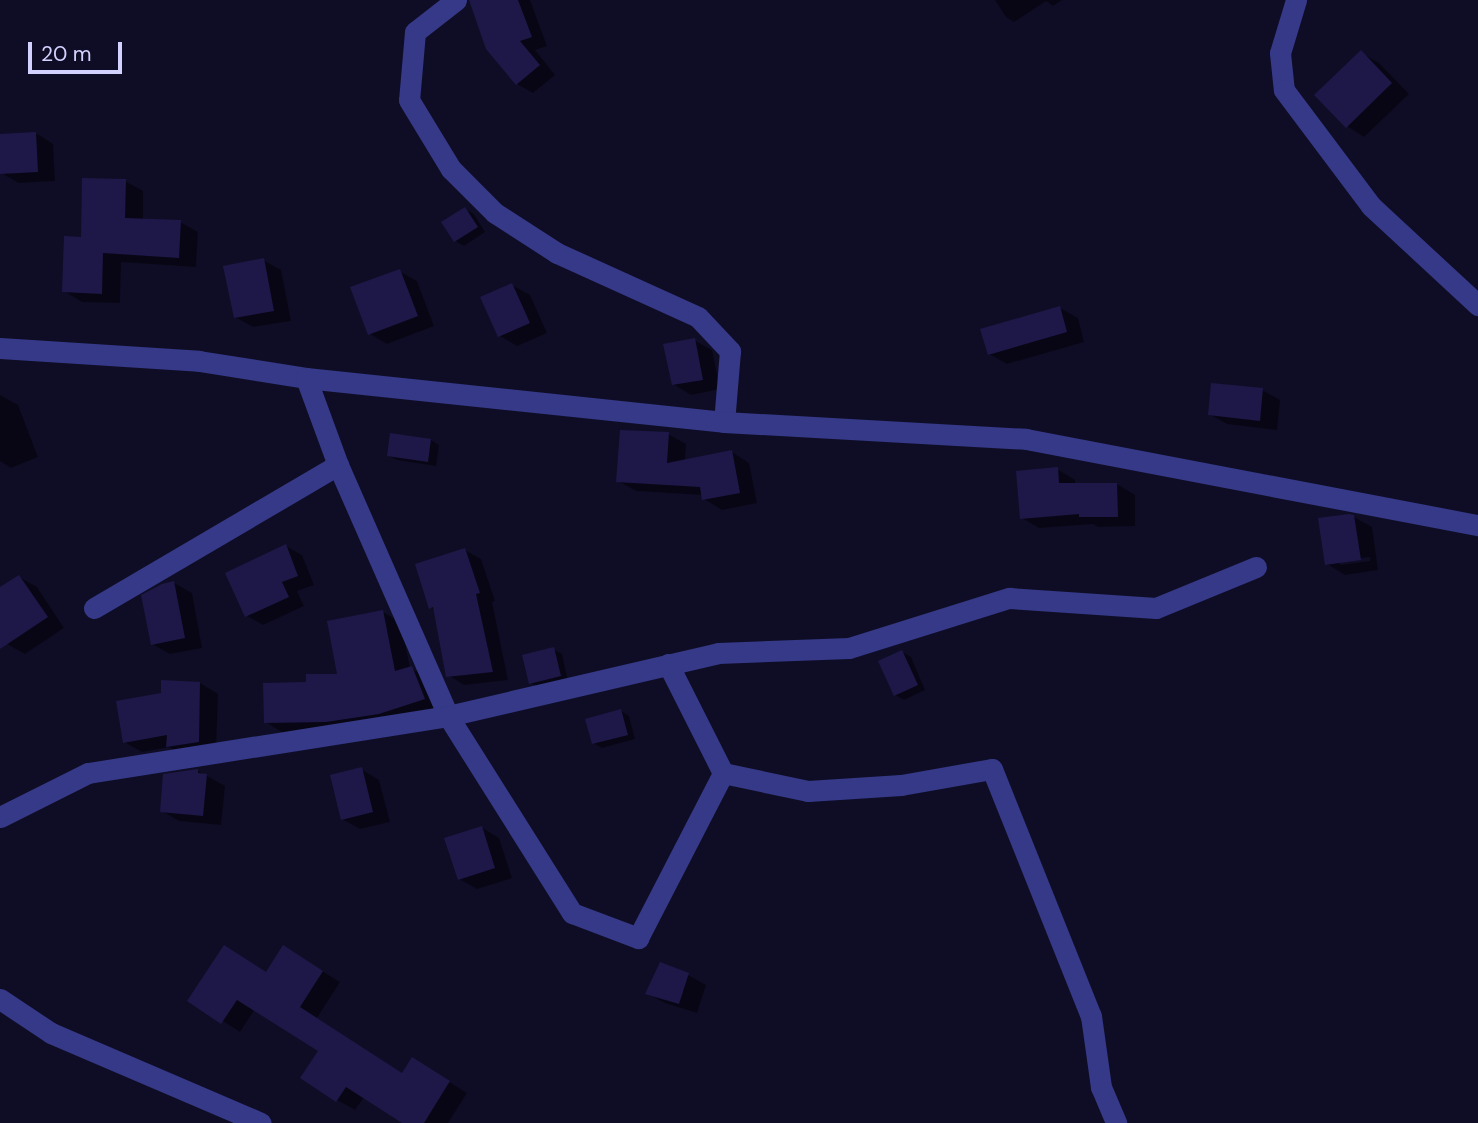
<!DOCTYPE html>
<style>
body{margin:0}
#map{position:relative;width:1478px;height:1123px;overflow:hidden;background:#0f0d26;font-family:"DM Sans",sans-serif}
div>[style]{position:absolute}
[style*='--x']{left:calc(var(--x)*1px);top:calc(var(--y)*1px);width:calc(var(--w)*1px);rotate:calc(var(--a)*1deg)}
.shadow>*{inset:0;background:#0007}
.building>*{inset:0;background:#1d1848}
.minor>*{height:21px;margin:-10.5px;padding:0 10.5px;transform-origin:10.5px;border-radius:10.5px;background:#353988}
span{translate:-50% -50%;white-space:nowrap;text-align:center;line-height:1.15;-webkit-text-stroke:5px #0f0d26;paint-order:stroke}
.scale{position:absolute;left:28px;top:42px;width:94px;height:32px;box-sizing:border-box;border:4px solid #d3d2ff;border-top:0;padding-left:9px;font-size:21px;line-height:24px;white-space:nowrap;color:#d3d2ff;-webkit-text-stroke:5px #0f0d26;paint-order:stroke}
</style>
<div id="map">
<div class="shadow">
<div style="clip-path:polygon(474px 0,530px 0,547px 46px,535px 50px,555px 75px,533px 93px,517px 84px)"></div>
<div style="clip-path:polygon(995px 0,1062px 0,1053px 6px,1046px 1px,1014px 22px,1006px 17px)"></div>
<div style="clip-path:polygon(1361px 53px,1379px 63px,1409px 94px,1364px 137px,1347px 126px)"></div>
<div style="clip-path:polygon(36px 133px,53px 144px,55px 181px,19px 183px,1px 173px,0 136px)"></div>
<div style="clip-path:polygon(125px 181px,143px 191px,143px 220px,180px 222px,198px 232px,196px 267px,121px 262px,120px 303px,82px 302px,64px 291px,83px 239px)"></div>
<div style="clip-path:polygon(465px 209px,474px 214px,485px 232px,464px 246px,455px 241px)"></div>
<div style="clip-path:polygon(263px 260px,281px 270px,291px 321px,253px 327px,235px 317px)"></div>
<div style="clip-path:polygon(399px 271px,417px 281px,434px 326px,387px 344px,370px 334px)"></div>
<div style="clip-path:polygon(512px 285px,530px 295px,547px 333px,517px 346px,500px 336px)"></div>
<div style="clip-path:polygon(1060px 308px,1078px 318px,1084px 342px,1007px 364px,989px 354px)"></div>
<div style="clip-path:polygon(694px 340px,712px 350px,720px 389px,691px 395px,673px 384px)"></div>
<div style="clip-path:polygon(1262px 390px,1280px 400px,1277px 430px,1227px 424px,1209px 414px)"></div>
<div style="clip-path:polygon(0 395px,18px 405px,38px 457px,11px 468px,0 461px)"></div>
<div style="clip-path:polygon(668px 434px,686px 444px,685px 461px,732px 452px,749px 463px,757px 503px,722px 510px,704px 499px,703px 495px,636px 491px,618px 481px)"></div>
<div style="clip-path:polygon(431px 440px,439px 445px,436px 466px,397px 460px,388px 455px)"></div>
<div style="clip-path:polygon(1057px 469px,1075px 480px,1075px 485px,1117px 484px,1135px 495px,1135px 526px,1098px 527px,1093px 524px,1039px 528px,1022px 518px)"></div>
<div style="clip-path:polygon(evenodd,1354px 517px,1372px 527px,1378px 570px,1345px 575px,1327px 564px,1354px 517px,1370px 557px,1370px 561px,1340px 565px,1340px 561px,1370px 557px)"></div>
<div style="clip-path:polygon(286px 546px,302px 555px,314px 585px,297px 591px,304px 606px,263px 625px,247px 616px)"></div>
<div style="clip-path:polygon(465px 550px,481px 559px,495px 601px,492px 602px,508px 680px,464px 685px,448px 675px,435px 610px,430px 607px)"></div>
<div style="clip-path:polygon(19px 577px,37px 587px,64px 628px,25px 654px,7px 644px,0 633px,0 589px)"></div>
<div style="clip-path:polygon(174px 583px,192px 593px,202px 648px,170px 654px,152px 644px)"></div>
<div style="clip-path:polygon(383px 612px,401px 622px,410px 668px,429px 678px,442px 709px,283px 733px,266px 722px,308px 684px,339px 676px)"></div>
<div style="clip-path:polygon(553px 649px,562px 654px,568px 681px,539px 687px,530px 683px)"></div>
<div style="clip-path:polygon(902px 652px,911px 657px,925px 690px,904px 700px,895px 695px)"></div>
<div style="clip-path:polygon(200px 683px,218px 694px,216px 752px,185px 757px,169px 747px,142px 752px,124px 742px,162px 695px)"></div>
<div style="clip-path:polygon(621px 711px,629px 716px,635px 739px,602px 748px,593px 743px)"></div>
<div style="clip-path:polygon(361px 769px,379px 780px,390px 822px,360px 829px,342px 819px)"></div>
<div style="clip-path:polygon(198px 771px,225px 786px,221px 825px,179px 821px,162px 811px)"></div>
<div style="clip-path:polygon(481px 827px,499px 838px,512px 878px,477px 889px,459px 879px)"></div>
<div style="clip-path:polygon(301px 958px,340px 982px,317px 1018px,403px 1074px,430px 1070px,467px 1093px,448px 1123px,405px 1123px,364px 1097px,355px 1110px,337px 1100px,320px 1051px,255px 1009px,240px 1032px,190px 1000px,267px 974px)"></div>
<div style="clip-path:polygon(688px 975px,706px 985px,697px 1013px,665px 1003px,647px 993px)"></div>
</div>
<div class="building">
<div style="clip-path:polygon(469px 0,518px 0,532px 37px,520px 41px,540px 65px,516px 85px,486px 49px)"></div>
<div style="clip-path:polygon(1361px 50px,1392px 83px,1346px 128px,1314px 95px)"></div>
<div style="clip-path:polygon(36px 132px,38px 172px,0 174px,0 134px)"></div>
<div style="clip-path:polygon(82px 178px,126px 179px,125px 218px,181px 220px,179px 258px,103px 253px,102px 294px,62px 292px,64px 236px,81px 237px)"></div>
<div style="clip-path:polygon(465px 207px,478px 227px,454px 242px,441px 222px)"></div>
<div style="clip-path:polygon(264px 258px,274px 311px,234px 318px,223px 266px)"></div>
<div style="clip-path:polygon(400px 269px,418px 316px,368px 335px,350px 287px)"></div>
<div style="clip-path:polygon(512px 283px,530px 323px,498px 337px,480px 297px)"></div>
<div style="clip-path:polygon(1060px 306px,1067px 332px,988px 355px,980px 329px)"></div>
<div style="clip-path:polygon(695px 338px,703px 380px,672px 385px,663px 344px)"></div>
<div style="clip-path:polygon(1211px 383px,1263px 388px,1260px 421px,1208px 415px)"></div>
<div style="clip-path:polygon(620px 430px,669px 432px,667px 463px,732px 450px,740px 493px,702px 500px,700px 487px,616px 482px)"></div>
<div style="clip-path:polygon(390px 433px,431px 439px,428px 462px,387px 456px)"></div>
<div style="clip-path:polygon(1058px 467px,1059px 483px,1117px 483px,1118px 517px,1079px 517px,1079px 514px,1020px 519px,1016px 471px)"></div>
<div style="clip-path:polygon(1349px 514px,1354px 515px,1361px 560px,1325px 565px,1318px 518px)"></div>
<div style="clip-path:polygon(286px 544px,298px 576px,282px 582px,289px 597px,245px 617px,225px 573px)"></div>
<div style="clip-path:polygon(465px 548px,480px 593px,476px 594px,493px 672px,446px 677px,433px 607px,429px 609px,415px 564px)"></div>
<div style="clip-path:polygon(19px 575px,48px 617px,0 649px,0 587px)"></div>
<div style="clip-path:polygon(174px 581px,185px 638px,151px 645px,141px 595px,162px 584px)"></div>
<div style="clip-path:polygon(383px 610px,395px 671px,412px 666px,425px 699px,379px 714px,326px 722px,264px 723px,263px 683px,306px 682px,306px 674px,337px 674px,327px 621px)"></div>
<div style="clip-path:polygon(554px 647px,561px 676px,529px 684px,522px 655px)"></div>
<div style="clip-path:polygon(902px 650px,918px 685px,894px 696px,878px 661px)"></div>
<div style="clip-path:polygon(161px 680px,200px 682px,199px 742px,166px 747px,167px 735px,123px 743px,116px 701px,161px 693px)"></div>
<div style="clip-path:polygon(621px 709px,628px 735px,592px 744px,585px 719px)"></div>
<div style="clip-path:polygon(362px 767px,373px 812px,341px 820px,330px 775px)"></div>
<div style="clip-path:polygon(198px 769px,198px 773px,207px 774px,203px 816px,160px 812px,163px 774px)"></div>
<div style="clip-path:polygon(482px 826px,495px 868px,458px 880px,444px 838px)"></div>
<div style="clip-path:polygon(224px 945px,266px 972px,283px 945px,323px 971px,300px 1007px,402px 1073px,412px 1057px,450px 1081px,424px 1123px,402px 1123px,346px 1087px,336px 1102px,300px 1078px,318px 1051px,237px 1000px,221px 1024px,187px 1001px)"></div>
<div style="clip-path:polygon(660px 962px,689px 973px,679px 1004px,645px 994px)"></div>
</div>
<div class="minor">
<div style="--x:456;--y:0;--w:52;--a:142"></div>
<div style="--x:415;--y:32;--w:68;--a:95"></div>
<div style="--x:409;--y:100;--w:81;--a:58.7"></div>
<div style="--x:451;--y:169;--w:62;--a:45"></div>
<div style="--x:495;--y:213;--w:74;--a:32.8"></div>
<div style="--x:557;--y:253;--w:155;--a:24.4"></div>
<div style="--x:698;--y:317;--w:47;--a:46.7"></div>
<div style="--x:730;--y:351;--w:71;--a:94.8"></div>
<div style="--x:1296;--y:0;--w:55;--a:106.8"></div>
<div style="--x:1280;--y:53;--w:37;--a:84"></div>
<div style="--x:1284;--y:90;--w:145;--a:53.1"></div>
<div style="--x:1371;--y:206;--w:146;--a:42.8"></div>
<div style="--x:0;--y:348;--w:199;--a:3.7"></div>
<div style="--x:199;--y:361;--w:108;--a:9"></div>
<div style="--x:306;--y:378;--w:420;--a:6"></div>
<div style="--x:724;--y:422;--w:302;--a:3.2"></div>
<div style="--x:1026;--y:439;--w:460;--a:10.8"></div>
<div style="--x:306;--y:378;--w:93;--a:69.8"></div>
<div style="--x:338;--y:465;--w:274;--a:66.3"></div>
<div style="--x:448;--y:716;--w:277;--a:-13.1"></div>
<div style="--x:718;--y:653;--w:131;--a:-2.2"></div>
<div style="--x:849;--y:648;--w:168;--a:-17.4"></div>
<div style="--x:1009;--y:598;--w:147;--a:3.9"></div>
<div style="--x:1156;--y:608;--w:108;--a:-22.3"></div>
<div style="--x:94;--y:608;--w:283;--a:-30.4"></div>
<div style="--x:668;--y:664;--w:122;--a:63.2"></div>
<div style="--x:723;--y:773;--w:87;--a:12"></div>
<div style="--x:808;--y:791;--w:93;--a:-3.7"></div>
<div style="--x:901;--y:785;--w:92;--a:-10"></div>
<div style="--x:992;--y:769;--w:266;--a:68.2"></div>
<div style="--x:1091;--y:1016;--w:72;--a:82"></div>
<div style="--x:1101;--y:1087;--w:39;--a:67"></div>
<div style="--x:0;--y:817;--w:98;--a:-26.6"></div>
<div style="--x:88;--y:773;--w:364;--a:-9"></div>
<div style="--x:448;--y:716;--w:233;--a:57.8"></div>
<div style="--x:572;--y:913;--w:71;--a:20.7"></div>
<div style="--x:638;--y:938;--w:186;--a:-62.7"></div>
<div style="--x:0;--y:999;--w:61;--a:33.7"></div>
<div style="--x:51;--y:1033;--w:228;--a:23.2"></div>
</div>
<div class="scale">20 m</div>
</div>
